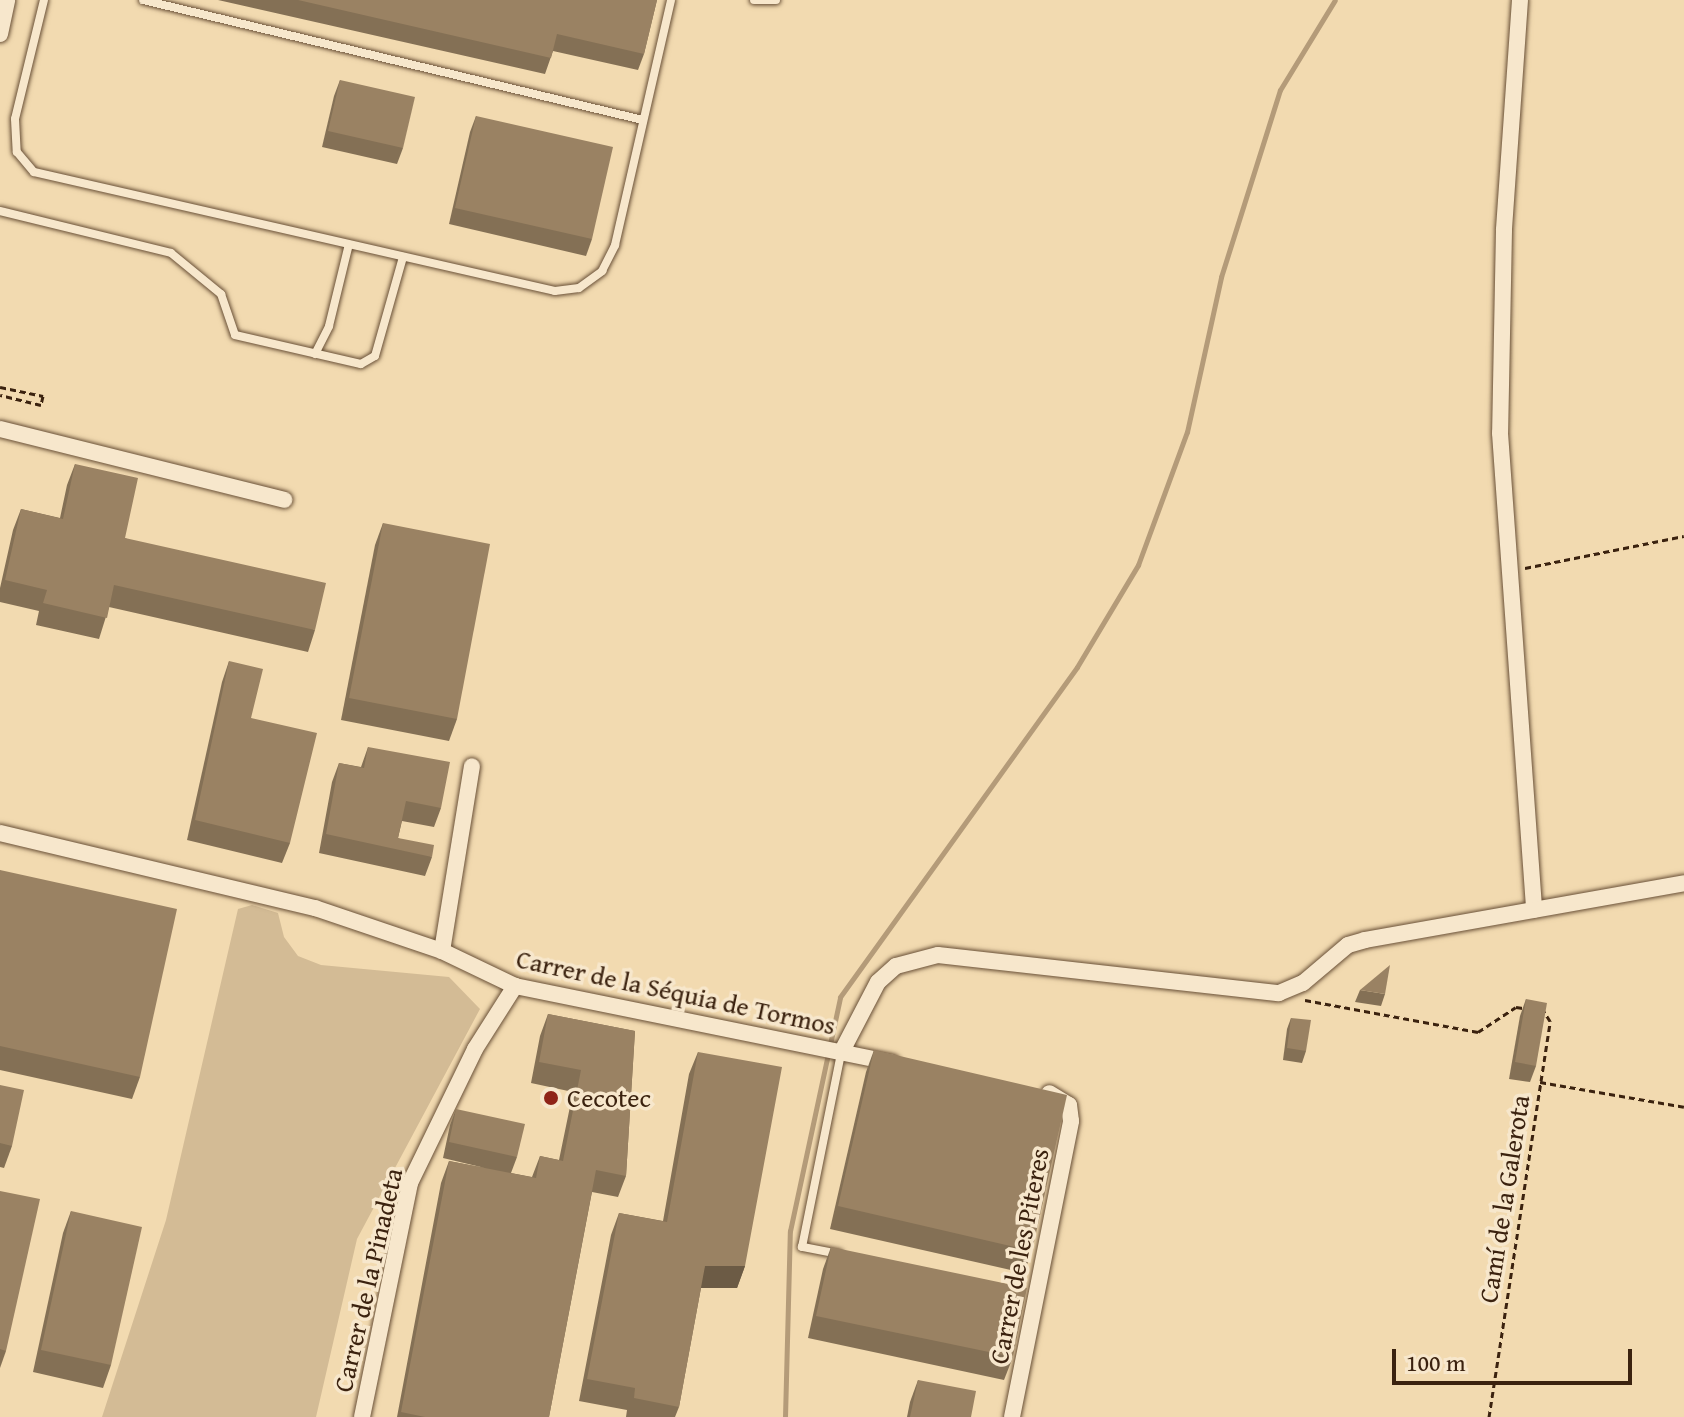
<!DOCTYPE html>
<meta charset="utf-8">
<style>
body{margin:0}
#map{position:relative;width:1684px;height:1417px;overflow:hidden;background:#f2dab0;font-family:"Gentium Book Plus",serif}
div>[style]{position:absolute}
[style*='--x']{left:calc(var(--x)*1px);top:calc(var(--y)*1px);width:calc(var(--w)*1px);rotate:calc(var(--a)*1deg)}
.green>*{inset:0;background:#d3bb95}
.stream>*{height:5px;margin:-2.5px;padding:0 2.5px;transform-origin:2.5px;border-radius:2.5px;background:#b49b79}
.path>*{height:3px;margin-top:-1.5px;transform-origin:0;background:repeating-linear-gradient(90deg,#3b220f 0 6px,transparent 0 10px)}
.roads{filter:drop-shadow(0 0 2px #695037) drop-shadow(0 0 2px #695037)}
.lane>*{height:8px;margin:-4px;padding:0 4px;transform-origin:4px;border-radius:4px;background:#f7e7cc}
.street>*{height:16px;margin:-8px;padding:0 8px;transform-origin:8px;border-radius:8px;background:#f7e7cc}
.wall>*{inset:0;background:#847055}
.shaded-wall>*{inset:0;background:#6c5b45}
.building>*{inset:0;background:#9a8263}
.dots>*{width:22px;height:22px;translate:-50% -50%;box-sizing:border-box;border:4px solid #f7e7cc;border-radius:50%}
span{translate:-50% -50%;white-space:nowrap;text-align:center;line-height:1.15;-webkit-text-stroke:7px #f7e7cc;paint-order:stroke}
.street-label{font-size:26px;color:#3b220f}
.poi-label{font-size:26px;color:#3b220f}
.left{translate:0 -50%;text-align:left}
.scale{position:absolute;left:1392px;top:1349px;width:240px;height:36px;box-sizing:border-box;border:4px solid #3b220f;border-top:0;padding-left:10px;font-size:24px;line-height:28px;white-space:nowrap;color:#3b220f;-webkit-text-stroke:6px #f7e7cc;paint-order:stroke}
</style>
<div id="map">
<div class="green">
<div style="clip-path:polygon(252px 905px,278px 913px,284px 937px,298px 956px,321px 965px,449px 977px,480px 1009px,357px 1239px,316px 1417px,102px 1417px,166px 1220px,238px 909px)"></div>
</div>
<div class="stream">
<div style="--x:785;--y:1417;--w:186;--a:-88.5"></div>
<div style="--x:790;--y:1231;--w:239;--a:-77.9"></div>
<div style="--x:840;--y:997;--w:406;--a:-54.3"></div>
<div style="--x:1077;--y:667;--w:119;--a:-59.1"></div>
<div style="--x:1138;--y:565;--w:142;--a:-69.8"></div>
<div style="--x:1187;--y:432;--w:159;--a:-77.6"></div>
<div style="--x:1221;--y:277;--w:196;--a:-72.5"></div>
<div style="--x:1280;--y:90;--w:105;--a:-58.6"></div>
</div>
<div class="path">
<div style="--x:0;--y:387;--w:44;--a:11.8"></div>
<div style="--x:43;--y:396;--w:9;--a:103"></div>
<div style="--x:41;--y:405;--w:42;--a:-166.3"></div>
<div style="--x:1525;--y:568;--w:162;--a:-11.4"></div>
<div style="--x:1305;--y:1000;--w:176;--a:10.5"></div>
<div style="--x:1478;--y:1032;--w:45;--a:-33.3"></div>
<div style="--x:1516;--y:1007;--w:7;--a:8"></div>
<div style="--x:1540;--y:1082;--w:146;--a:9.8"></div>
<div style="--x:1489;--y:1417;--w:401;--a:-81.2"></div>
<div style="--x:1550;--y:1021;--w:13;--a:-122"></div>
</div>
<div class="roads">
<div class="lane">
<div style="--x:44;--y:0;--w:122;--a:103.7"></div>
<div style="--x:15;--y:119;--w:33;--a:87"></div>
<div style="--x:17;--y:152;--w:26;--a:50"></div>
<div style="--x:34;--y:172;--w:534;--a:12.87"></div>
<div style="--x:555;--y:291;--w:24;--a:-7"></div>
<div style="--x:579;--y:288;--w:29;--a:-36"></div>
<div style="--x:602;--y:271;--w:29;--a:-63"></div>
<div style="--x:615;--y:245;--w:251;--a:-77.1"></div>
<div style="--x:143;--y:0;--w:514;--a:13.5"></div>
<div style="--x:754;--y:0;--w:22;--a:0"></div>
<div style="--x:0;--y:211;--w:176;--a:13.8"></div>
<div style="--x:171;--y:253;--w:65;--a:39.4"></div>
<div style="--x:221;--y:294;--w:43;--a:71.1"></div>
<div style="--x:235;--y:335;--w:129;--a:13"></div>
<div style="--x:361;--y:364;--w:16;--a:-30"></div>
<div style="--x:375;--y:356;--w:103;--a:-74.2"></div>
<div style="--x:315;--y:354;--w:31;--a:-63"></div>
<div style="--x:329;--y:326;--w:84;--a:-76.3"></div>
<div style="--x:839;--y:1254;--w:38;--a:-169"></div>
<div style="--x:802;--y:1247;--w:198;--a:-78.6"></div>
</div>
<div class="street">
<div style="--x:1520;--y:0;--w:231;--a:94"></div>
<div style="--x:1504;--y:230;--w:203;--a:91.1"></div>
<div style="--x:1500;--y:433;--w:478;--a:85.9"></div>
<div style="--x:0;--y:34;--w:35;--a:-78"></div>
<div style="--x:0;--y:429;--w:293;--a:14"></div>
<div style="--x:0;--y:833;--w:324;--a:13.4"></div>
<div style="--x:315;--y:908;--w:134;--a:18.7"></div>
<div style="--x:442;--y:951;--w:81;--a:25.6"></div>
<div style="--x:515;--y:986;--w:385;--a:11.5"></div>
<div style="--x:442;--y:951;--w:187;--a:-80.8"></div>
<div style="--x:841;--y:1053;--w:80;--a:-62.5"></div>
<div style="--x:878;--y:982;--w:24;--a:-42"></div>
<div style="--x:896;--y:966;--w:43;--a:-14.7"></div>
<div style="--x:938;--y:955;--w:343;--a:6.4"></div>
<div style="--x:1279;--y:993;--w:26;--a:-23"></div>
<div style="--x:1303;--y:983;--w:59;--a:-40.2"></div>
<div style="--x:1348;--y:945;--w:18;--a:-16"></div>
<div style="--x:1365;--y:940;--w:324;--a:-10.1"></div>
<div style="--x:362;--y:1417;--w:239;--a:-78.4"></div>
<div style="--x:410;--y:1183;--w:149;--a:-64.1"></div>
<div style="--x:475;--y:1049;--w:75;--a:-57.6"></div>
<div style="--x:1012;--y:1417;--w:302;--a:-78.7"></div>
<div style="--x:1071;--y:1121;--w:16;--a:-97"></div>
<div style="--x:1069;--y:1105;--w:23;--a:-149"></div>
</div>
</div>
<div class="wall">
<div style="clip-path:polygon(218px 0,657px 0,644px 54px,638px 70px,553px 51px,545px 74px)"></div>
<div style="clip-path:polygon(340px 80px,403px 148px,397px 164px,322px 147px,334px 96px)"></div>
<div style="clip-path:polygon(476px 116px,592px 239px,586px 256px,449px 224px,470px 132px)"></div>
<div style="clip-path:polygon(75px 464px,125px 538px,315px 630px,308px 652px,109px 607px,99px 639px,36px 625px,39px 611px,0 602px,0 588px,13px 530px,21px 509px,60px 518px,67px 485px)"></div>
<div style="clip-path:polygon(383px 523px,457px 719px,449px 741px,341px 720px,375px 545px)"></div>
<div style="clip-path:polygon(229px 661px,251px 718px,290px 843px,282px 863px,187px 840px,222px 682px)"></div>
<div style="clip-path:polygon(368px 747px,441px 808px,434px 827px,402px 821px,398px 838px,432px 857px,425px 876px,319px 853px,332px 782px,339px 763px,361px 767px)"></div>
<div style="clip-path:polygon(0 870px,140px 1077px,132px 1099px,0 1070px)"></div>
<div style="clip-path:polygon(1360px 990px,1385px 994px,1381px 1006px,1355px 1002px)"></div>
<div style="clip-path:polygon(1526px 999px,1536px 1066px,1530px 1082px,1509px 1079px,1520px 1016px)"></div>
<div style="clip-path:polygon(548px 1014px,635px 1031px,626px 1176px,618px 1197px,592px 1192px,549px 1417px,397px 1417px,441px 1183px,449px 1161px,485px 1168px,443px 1158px,450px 1125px,456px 1109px,517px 1157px,511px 1173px,532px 1177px,540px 1156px,559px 1160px,573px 1092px,531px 1083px,540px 1036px)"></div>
<div style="clip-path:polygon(1291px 1018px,1306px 1051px,1302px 1063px,1283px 1060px,1287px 1029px)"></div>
<div style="clip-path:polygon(874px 1050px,1032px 1251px,1024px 1273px,830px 1229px,866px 1072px)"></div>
<div style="clip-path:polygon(698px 1052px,745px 1266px,737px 1288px,701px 1288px,679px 1407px,675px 1417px,626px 1417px,627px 1410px,579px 1401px,611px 1235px,619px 1213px,663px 1221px,689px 1074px)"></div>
<div style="clip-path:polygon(0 1085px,12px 1146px,4px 1168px,0 1167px)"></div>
<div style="clip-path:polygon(0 1191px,6px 1351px,0 1368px)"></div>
<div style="clip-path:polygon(71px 1211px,111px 1365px,103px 1388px,33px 1372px,63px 1233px)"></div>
<div style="clip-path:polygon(831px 1247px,1013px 1357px,1004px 1380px,808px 1338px,823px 1269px)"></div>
<div style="clip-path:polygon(918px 1380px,971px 1417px,907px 1417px,910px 1402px)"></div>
</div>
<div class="shaded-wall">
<div style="clip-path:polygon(705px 1266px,745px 1266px,737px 1288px,697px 1288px)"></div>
</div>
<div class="building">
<div style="clip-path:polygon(298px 0,657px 0,644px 54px,557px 34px,551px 58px)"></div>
<div style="clip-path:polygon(340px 80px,415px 97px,403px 148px,328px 131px)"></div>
<div style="clip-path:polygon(476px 116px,613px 147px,592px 239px,455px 208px)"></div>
<div style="clip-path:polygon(75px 464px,138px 478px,125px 538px,326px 583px,315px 630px,114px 585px,107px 618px,43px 603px,47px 590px,5px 580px,21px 509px,63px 519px)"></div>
<div style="clip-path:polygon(383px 523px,490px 544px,457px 719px,349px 698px)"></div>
<div style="clip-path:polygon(229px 661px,263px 669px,251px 718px,317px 733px,290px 843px,195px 820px)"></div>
<div style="clip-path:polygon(368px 747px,450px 762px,441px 808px,406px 801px,398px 838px,434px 845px,432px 857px,326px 834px,339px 763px,364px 768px)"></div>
<div style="clip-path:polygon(0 870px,177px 909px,140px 1077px,0 1046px)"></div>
<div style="clip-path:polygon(1390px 965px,1385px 994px,1360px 990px)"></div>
<div style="clip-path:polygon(1526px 999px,1547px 1003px,1536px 1066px,1515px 1062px)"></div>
<div style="clip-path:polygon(548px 1014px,635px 1031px,626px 1176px,596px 1170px,549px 1417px,425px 1417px,401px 1412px,449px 1161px,536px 1178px,540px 1156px,563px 1161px,581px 1070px,539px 1062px)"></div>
<div style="clip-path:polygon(1291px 1018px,1311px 1020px,1306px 1051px,1287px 1048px)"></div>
<div style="clip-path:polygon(874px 1050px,1067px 1095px,1032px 1251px,838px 1206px)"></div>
<div style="clip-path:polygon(698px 1052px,782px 1067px,745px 1266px,705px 1266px,679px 1407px,634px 1398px,635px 1388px,587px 1379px,619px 1213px,667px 1222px)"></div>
<div style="clip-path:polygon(0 1085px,24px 1090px,12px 1146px,0 1143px)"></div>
<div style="clip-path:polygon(456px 1109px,525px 1124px,517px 1157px,449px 1142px)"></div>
<div style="clip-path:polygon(0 1191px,40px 1199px,6px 1351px,0 1349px)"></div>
<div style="clip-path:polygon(71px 1211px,142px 1227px,111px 1365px,41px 1350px)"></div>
<div style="clip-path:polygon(831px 1247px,1027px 1288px,1013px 1357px,816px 1316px)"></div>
<div style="clip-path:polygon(918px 1380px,976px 1391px,971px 1417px,910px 1417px)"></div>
</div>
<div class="dots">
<div style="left:551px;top:1098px;background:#8f2418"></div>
</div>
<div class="street-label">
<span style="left:676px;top:992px;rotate:12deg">Carrer de la Séquia de Tormos</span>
<span style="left:1504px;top:1199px;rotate:-81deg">Camí de la Galerota</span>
<span style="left:1019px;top:1256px;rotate:-79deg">Carrer de les Piteres</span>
<span style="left:368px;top:1280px;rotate:-77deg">Carrer de la Pinadeta</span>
</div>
<div class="poi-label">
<span class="left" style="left:567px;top:1098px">Cecotec</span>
</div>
<div class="scale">100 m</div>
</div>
